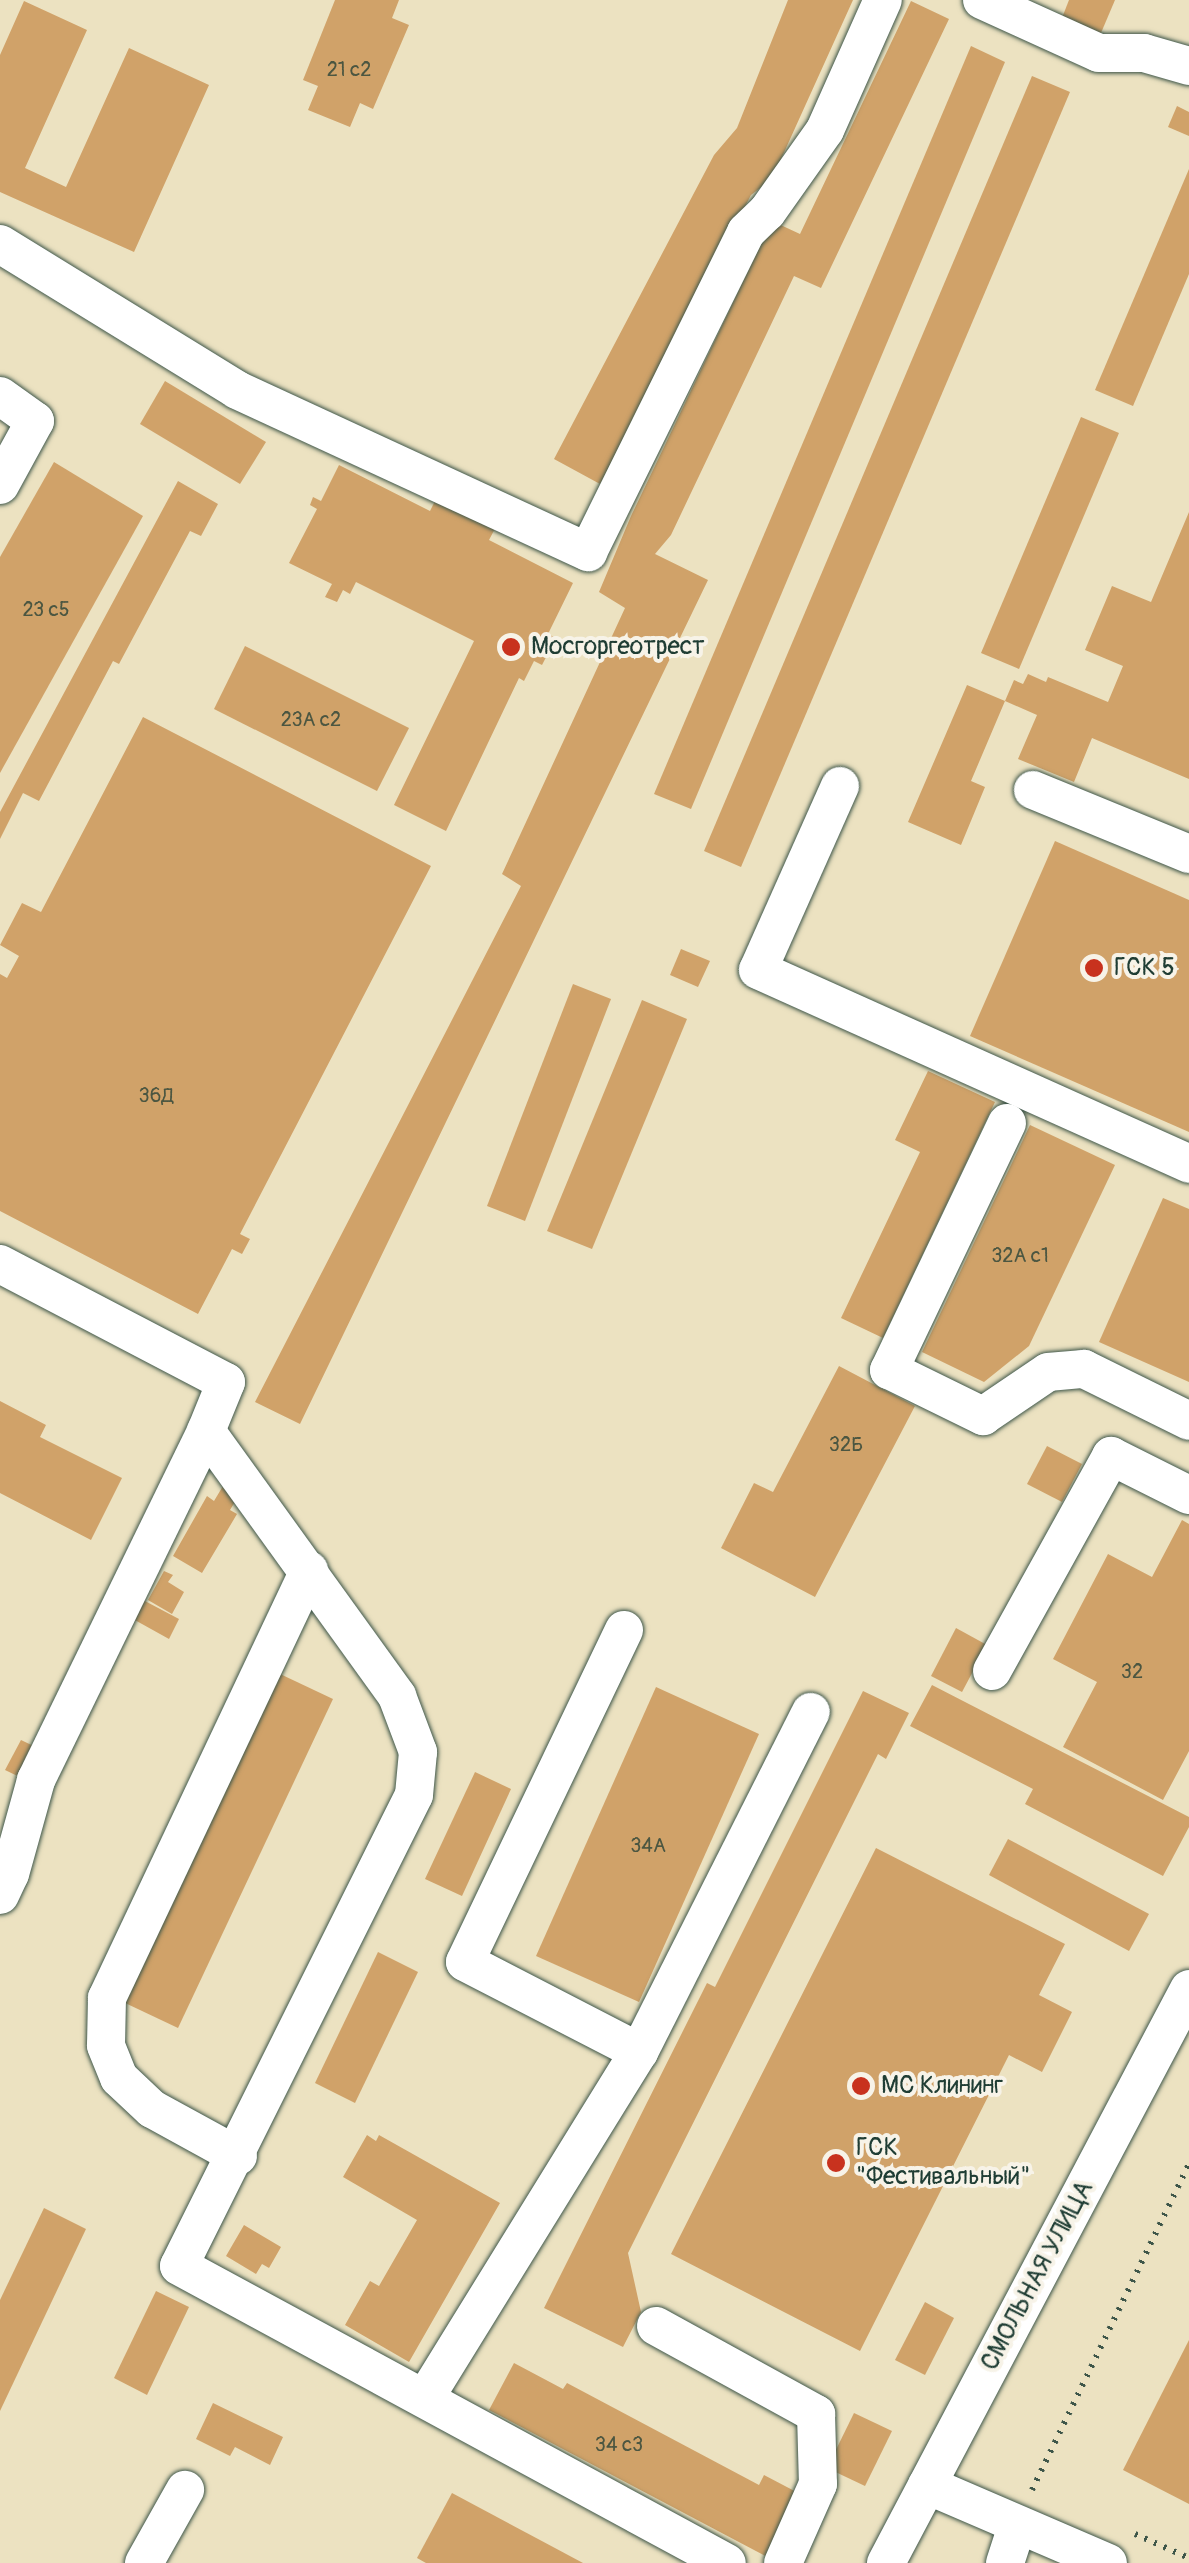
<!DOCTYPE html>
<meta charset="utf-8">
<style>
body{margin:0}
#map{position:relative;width:1189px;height:2563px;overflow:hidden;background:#ece2c1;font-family:Pangolin,sans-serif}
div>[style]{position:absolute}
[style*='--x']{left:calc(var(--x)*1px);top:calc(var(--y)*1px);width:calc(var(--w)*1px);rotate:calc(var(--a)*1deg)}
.building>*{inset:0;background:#d0a269}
.path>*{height:6px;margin-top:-3px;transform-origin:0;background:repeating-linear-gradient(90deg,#3e5649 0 2.5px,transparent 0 10.5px)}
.roads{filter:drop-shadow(0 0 2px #3e5649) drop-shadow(0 0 2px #3e5649)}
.minor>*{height:38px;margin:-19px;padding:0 19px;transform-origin:19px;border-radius:19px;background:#fff}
.dots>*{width:28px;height:28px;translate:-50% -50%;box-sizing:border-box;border:5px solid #f7f3e8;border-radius:50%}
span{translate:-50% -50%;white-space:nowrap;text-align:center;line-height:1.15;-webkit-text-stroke:8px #f7f3e8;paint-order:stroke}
.number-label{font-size:20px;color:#4b5641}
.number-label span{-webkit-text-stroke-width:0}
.poi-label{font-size:25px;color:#1f3d34}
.left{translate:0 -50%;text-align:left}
.street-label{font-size:25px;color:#1f3d34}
</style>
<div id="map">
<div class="building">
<div style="clip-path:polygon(335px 0,399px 0,392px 18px,409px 25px,373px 109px,360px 103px,350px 127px,308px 110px,318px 86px,303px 80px)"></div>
<div style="clip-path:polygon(788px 0,853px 0,772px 179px,751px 195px,600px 484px,554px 459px,714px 155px,737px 128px)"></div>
<div style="clip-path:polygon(1069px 0,1115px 0,1098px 40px,1060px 23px)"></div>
<div style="clip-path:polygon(24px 1px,87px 30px,25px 168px,66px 187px,129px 48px,209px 85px,134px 252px,0 192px,0 55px)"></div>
<div style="clip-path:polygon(911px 1px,949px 19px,821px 288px,794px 276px,671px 535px,655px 554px,708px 580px,300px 1424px,255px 1402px,521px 886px,502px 874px,625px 608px,599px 592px,631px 516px,772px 221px,800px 234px)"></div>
<div style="clip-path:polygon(971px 46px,1005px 62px,691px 809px,654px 794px)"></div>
<div style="clip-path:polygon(1032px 76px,1070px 92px,741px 867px,704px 851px)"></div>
<div style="clip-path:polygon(1177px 106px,1189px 112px,1189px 136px,1168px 127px)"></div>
<div style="clip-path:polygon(1189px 169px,1189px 274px,1133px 406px,1095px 390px)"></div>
<div style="clip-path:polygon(165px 381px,266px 442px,240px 484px,140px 424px)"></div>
<div style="clip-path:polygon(1081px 417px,1119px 433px,1019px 669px,981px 653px)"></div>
<div style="clip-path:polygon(54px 462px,143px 516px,0 773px,0 557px)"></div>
<div style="clip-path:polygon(339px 465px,430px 511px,440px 491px,499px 521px,489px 540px,573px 583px,548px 634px,556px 638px,542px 665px,534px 661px,524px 681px,519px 678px,446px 831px,394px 805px,474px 641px,356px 582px,350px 594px,343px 590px,337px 602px,325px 597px,332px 584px,289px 563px,317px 509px,310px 505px,313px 497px,321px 501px)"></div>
<div style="clip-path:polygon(178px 481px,218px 504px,201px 536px,190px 531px,119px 664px,113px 661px,39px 801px,23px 793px,0 839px,0 812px)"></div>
<div style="clip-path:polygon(1189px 512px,1189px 779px,1092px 738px,1074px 782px,1018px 759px,1037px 715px,1005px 701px,1014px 680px,1023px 684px,1028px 674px,1046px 682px,1048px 677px,1108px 702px,1123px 666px,1085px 650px,1112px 586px,1151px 602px)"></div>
<div style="clip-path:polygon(245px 646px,409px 728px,377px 791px,214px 709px)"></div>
<div style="clip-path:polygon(967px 685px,1005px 701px,971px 781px,985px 787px,961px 845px,908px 822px)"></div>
<div style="clip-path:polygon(143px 717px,431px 866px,240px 1234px,250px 1239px,242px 1254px,232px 1249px,198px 1314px,0 1211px,0 974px,7px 978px,19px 956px,0 945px,22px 903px,41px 912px)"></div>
<div style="clip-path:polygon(1055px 841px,1189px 900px,1189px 1132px,970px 1036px)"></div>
<div style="clip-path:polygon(681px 949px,710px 961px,698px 987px,670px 975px)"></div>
<div style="clip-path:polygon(573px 984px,611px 999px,525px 1221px,487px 1206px)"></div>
<div style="clip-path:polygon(642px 1000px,687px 1019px,592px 1249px,547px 1231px)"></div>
<div style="clip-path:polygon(928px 1071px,995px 1102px,883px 1338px,841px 1318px,920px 1152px,895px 1140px)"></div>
<div style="clip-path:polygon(1030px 1125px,1115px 1165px,1029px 1346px,984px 1382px,922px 1352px)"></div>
<div style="clip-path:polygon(1163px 1198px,1189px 1209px,1189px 1382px,1099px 1342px)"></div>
<div style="clip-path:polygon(839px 1366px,915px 1406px,815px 1597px,721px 1548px,754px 1483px,773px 1492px)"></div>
<div style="clip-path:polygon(0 1401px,46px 1425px,40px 1437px,122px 1478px,91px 1540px,0 1493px)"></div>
<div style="clip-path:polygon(1047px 1446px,1082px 1464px,1062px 1502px,1027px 1484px)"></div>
<div style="clip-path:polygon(223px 1486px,239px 1495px,230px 1510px,237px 1514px,202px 1573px,173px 1556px,207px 1496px,214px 1501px)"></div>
<div style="clip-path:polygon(1182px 1520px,1189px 1524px,1189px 1751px,1163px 1800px,1063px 1747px,1097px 1682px,1053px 1659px,1108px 1554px,1152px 1577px)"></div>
<div style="clip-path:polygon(164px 1571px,173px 1575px,168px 1582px,184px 1592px,172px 1614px,148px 1600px)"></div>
<div style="clip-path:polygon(143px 1600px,179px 1619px,169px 1639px,133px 1619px)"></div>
<div style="clip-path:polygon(956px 1628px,987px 1645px,962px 1692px,931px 1676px)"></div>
<div style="clip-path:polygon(278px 1673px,333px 1699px,178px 2028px,123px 2002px)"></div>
<div style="clip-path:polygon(932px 1685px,1189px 1817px,1189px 1827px,1163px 1876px,1025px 1804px,1033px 1789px,910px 1726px)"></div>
<div style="clip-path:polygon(656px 1687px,759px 1734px,639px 2002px,536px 1956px)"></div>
<div style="clip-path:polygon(863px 1691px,909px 1713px,886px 1759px,878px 1754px,628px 2253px,641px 2312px,623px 2347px,544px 2308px,707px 1983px,715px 1987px)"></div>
<div style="clip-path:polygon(21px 1740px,46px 1752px,30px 1782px,5px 1770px)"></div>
<div style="clip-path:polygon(475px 1772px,511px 1789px,462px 1896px,425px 1879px)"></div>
<div style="clip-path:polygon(1008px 1839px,1149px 1914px,1129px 1951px,989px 1875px)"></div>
<div style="clip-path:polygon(876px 1848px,1065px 1944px,1039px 1995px,1072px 2012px,1042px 2072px,1009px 2055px,860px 2351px,671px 2254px)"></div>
<div style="clip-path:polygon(378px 1952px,418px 1972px,355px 2103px,315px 2083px)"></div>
<div style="clip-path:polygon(367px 2135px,376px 2141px,379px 2135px,500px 2203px,409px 2362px,345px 2325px,370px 2281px,379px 2286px,417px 2220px,343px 2177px)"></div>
<div style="clip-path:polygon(44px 2208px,86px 2229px,0 2411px,0 2300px)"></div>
<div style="clip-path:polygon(244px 2225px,281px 2247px,269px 2268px,262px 2264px,256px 2274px,226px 2256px)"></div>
<div style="clip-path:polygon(156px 2291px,189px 2307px,147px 2395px,114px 2378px)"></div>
<div style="clip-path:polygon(925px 2302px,954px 2318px,925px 2375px,895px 2360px)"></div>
<div style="clip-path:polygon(1189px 2340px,1189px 2504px,1123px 2470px)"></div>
<div style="clip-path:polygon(514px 2363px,563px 2389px,567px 2383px,759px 2485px,764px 2475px,804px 2496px,771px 2559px,489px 2410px)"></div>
<div style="clip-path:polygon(213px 2403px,283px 2437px,270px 2465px,235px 2447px,230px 2456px,196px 2439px)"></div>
<div style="clip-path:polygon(854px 2413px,892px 2431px,865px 2486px,827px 2468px)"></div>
<div style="clip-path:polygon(452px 2493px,583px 2563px,426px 2563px,417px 2558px)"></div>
</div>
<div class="path">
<div style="--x:1032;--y:2490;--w:362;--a:-64.3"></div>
<div style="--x:1135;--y:2534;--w:59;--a:24"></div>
</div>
<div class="roads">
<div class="minor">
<div style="--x:982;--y:0;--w:128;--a:24.4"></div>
<div style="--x:1099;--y:53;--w:45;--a:0"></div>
<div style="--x:1144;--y:53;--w:47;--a:16.1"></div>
<div style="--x:0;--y:244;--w:278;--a:31.6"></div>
<div style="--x:237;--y:390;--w:387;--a:24.8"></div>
<div style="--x:588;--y:552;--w:357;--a:-63.7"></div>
<div style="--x:746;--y:232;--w:29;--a:-44"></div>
<div style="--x:767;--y:212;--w:100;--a:-54.7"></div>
<div style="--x:825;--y:130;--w:142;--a:-66"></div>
<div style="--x:0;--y:396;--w:43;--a:35.5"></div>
<div style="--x:35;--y:421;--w:73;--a:118.7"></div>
<div style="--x:840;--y:786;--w:201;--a:114"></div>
<div style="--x:758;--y:970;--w:473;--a:24.2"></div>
<div style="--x:1033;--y:790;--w:169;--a:22.3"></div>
<div style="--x:1007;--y:1123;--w:274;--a:115.5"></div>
<div style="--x:889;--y:1370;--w:105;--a:26.1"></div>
<div style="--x:983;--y:1416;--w:78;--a:-34.1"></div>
<div style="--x:1048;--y:1372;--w:36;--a:-5"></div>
<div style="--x:1084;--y:1369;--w:117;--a:26.3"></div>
<div style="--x:0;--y:1264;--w:255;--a:27.6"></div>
<div style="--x:226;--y:1382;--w:53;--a:112.2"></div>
<div style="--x:206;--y:1431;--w:327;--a:54.2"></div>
<div style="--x:397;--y:1696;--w:60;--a:69.4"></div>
<div style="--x:418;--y:1752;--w:43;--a:95.3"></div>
<div style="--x:414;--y:1795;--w:526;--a:116.52"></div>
<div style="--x:179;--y:2266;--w:623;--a:28.46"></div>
<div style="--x:624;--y:1630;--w:368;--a:115.6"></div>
<div style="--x:465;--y:1962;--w:196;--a:27.3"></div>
<div style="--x:992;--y:1671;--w:246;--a:-61"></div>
<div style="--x:1111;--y:1456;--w:87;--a:26.6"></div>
<div style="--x:0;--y:1895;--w:23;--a:-65"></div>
<div style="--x:10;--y:1874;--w:98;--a:-74.5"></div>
<div style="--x:36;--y:1780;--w:388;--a:-64"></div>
<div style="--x:238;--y:2156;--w:98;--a:-151.3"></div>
<div style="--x:152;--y:2109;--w:45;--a:-136.8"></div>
<div style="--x:119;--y:2078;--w:35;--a:-112"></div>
<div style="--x:106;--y:2045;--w:47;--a:-88.8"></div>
<div style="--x:107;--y:1998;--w:473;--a:-64.7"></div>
<div style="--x:656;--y:2326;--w:183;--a:28.8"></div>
<div style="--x:816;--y:2414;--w:70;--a:88.4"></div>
<div style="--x:818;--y:2484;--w:86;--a:113.9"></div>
<div style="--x:425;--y:2398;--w:407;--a:-58.3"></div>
<div style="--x:639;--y:2052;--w:381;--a:-63.2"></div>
<div style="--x:927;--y:2485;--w:197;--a:23.3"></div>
<div style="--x:144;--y:2563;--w:84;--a:-60.7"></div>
<div style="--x:886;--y:2563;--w:649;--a:-62.17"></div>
<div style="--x:1005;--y:2563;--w:38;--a:-72"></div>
</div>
</div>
<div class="dots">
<div style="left:511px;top:647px;background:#c8321e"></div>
<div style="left:1094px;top:968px;background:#c8321e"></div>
<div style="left:861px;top:2086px;background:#c8321e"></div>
<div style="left:836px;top:2163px;background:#c8321e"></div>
</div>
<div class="number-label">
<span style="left:349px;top:69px">21 с2</span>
<span style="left:46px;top:609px">23 с5</span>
<span style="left:311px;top:719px">23А с2</span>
<span style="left:156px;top:1095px">36Д</span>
<span style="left:1020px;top:1255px">32А с1</span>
<span style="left:846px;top:1444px">32Б</span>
<span style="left:1132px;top:1671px">32</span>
<span style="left:648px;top:1845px">34А</span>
<span style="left:619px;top:2444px">34 с3</span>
</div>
<div class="poi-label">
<span class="left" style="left:531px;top:647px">Мосгоргеотрест</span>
<span class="left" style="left:1114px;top:968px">ГСК 5</span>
<span class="left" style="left:881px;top:2086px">МС Клининг</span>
<span class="left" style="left:856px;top:2163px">ГСК<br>"Фестивальный"</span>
</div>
<div class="street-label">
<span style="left:1038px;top:2276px;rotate:-62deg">СМОЛЬНАЯ УЛИЦА</span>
</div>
</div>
